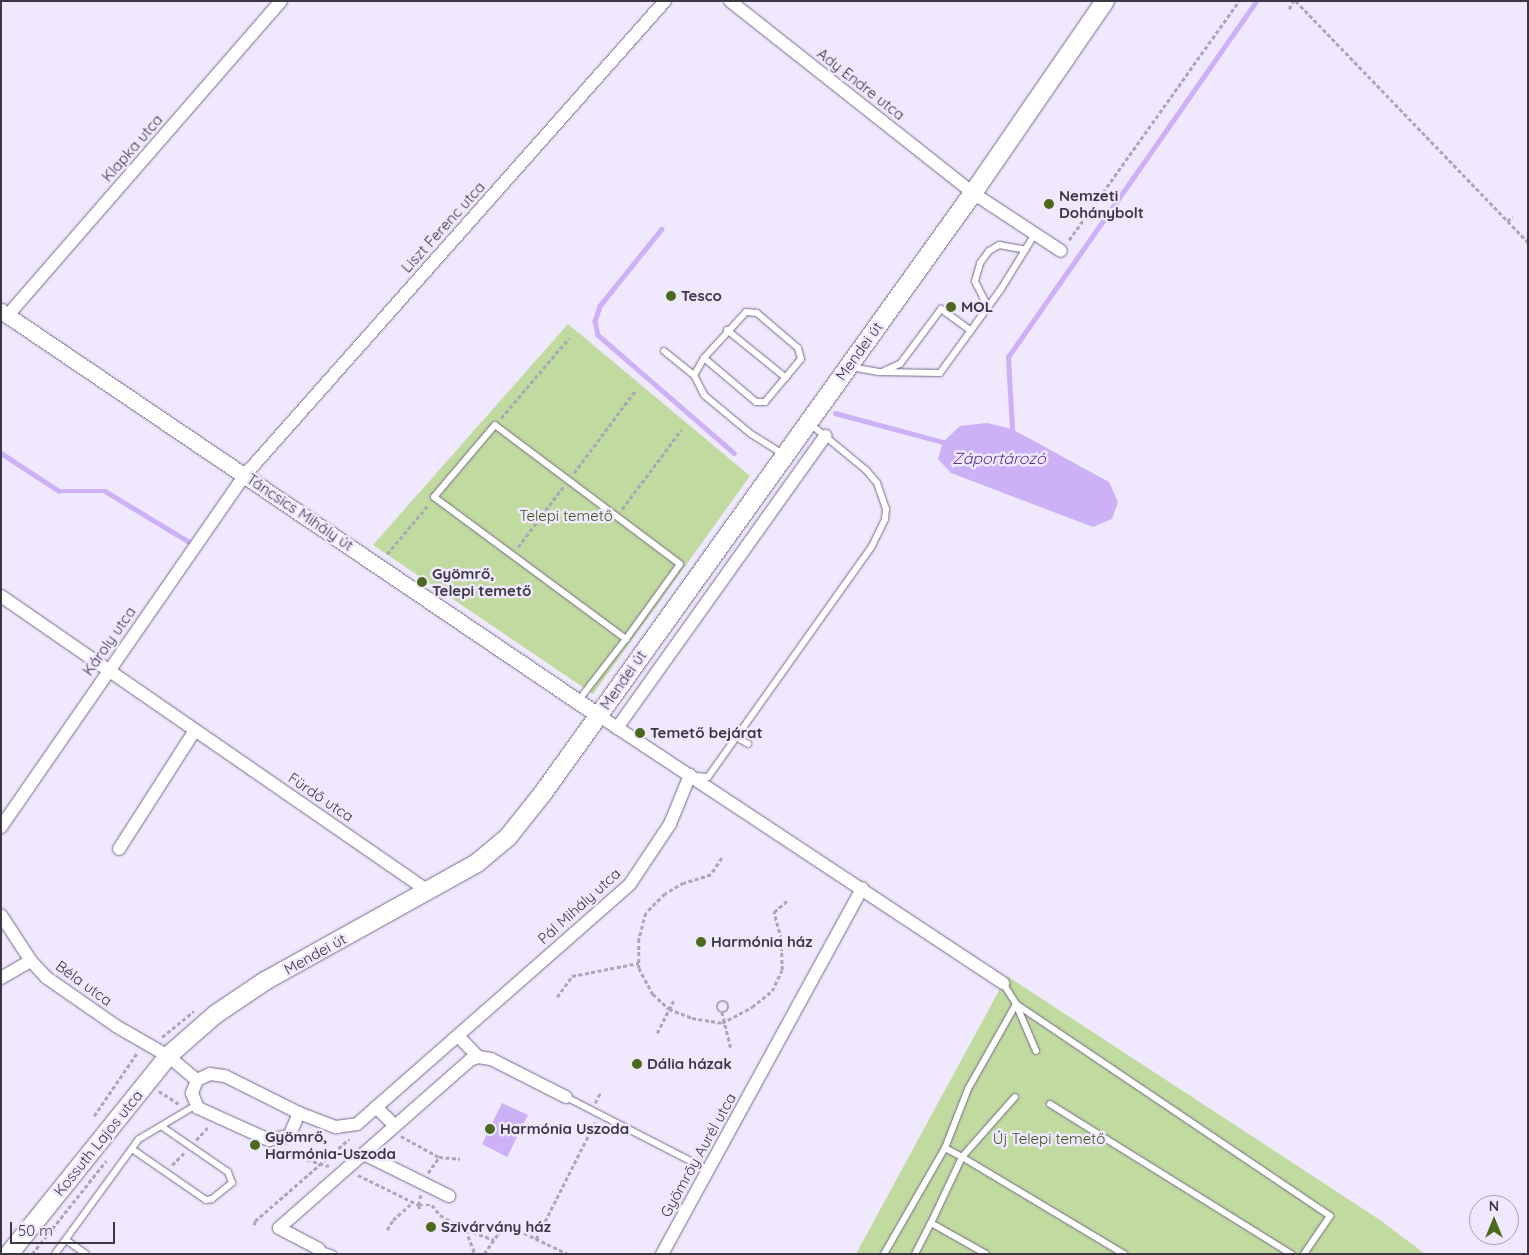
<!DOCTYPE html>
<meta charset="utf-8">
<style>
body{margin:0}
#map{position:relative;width:1529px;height:1255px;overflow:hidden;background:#f0e8fd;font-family:Quicksand,sans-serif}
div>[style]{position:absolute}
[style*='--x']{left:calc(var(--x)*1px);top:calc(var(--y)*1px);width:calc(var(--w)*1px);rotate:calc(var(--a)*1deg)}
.green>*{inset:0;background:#c0da9f}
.water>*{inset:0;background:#ccb1f6}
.stream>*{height:4.5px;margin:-2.25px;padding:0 2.25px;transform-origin:2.25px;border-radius:2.25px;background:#ccb1f6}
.path>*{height:2.5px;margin-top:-1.25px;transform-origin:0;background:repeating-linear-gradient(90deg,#aca6b8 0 4px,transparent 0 6.5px)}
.path>.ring{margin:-1.25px;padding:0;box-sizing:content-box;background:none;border:2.5px solid #aca6b8;border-radius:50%}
.roads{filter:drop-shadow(0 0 1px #766b89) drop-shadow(0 0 1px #766b89)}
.service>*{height:6px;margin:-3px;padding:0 3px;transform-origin:3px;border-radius:3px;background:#fff}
.minor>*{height:12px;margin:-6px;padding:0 6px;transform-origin:6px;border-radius:6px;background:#fff}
.tertiary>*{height:15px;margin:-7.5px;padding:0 7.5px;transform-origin:7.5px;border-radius:7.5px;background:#fff}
.secondary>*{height:18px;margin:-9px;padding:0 9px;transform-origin:9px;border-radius:9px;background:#fff}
.dots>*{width:14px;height:14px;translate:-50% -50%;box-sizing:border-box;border:2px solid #f0e8fd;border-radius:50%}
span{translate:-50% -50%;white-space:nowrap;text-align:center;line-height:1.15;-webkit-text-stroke:5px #f0e8fd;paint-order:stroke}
.street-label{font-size:15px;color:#3c3744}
.poi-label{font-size:15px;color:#3c3744;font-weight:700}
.left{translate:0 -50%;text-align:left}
.park-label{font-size:15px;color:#3e5517}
.water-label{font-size:16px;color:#5d3091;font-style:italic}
.frame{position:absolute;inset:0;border:2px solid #3c3744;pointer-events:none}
.north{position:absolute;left:1469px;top:1195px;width:50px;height:50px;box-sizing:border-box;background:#f0e8fd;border:1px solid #a8a1b3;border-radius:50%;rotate:0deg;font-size:14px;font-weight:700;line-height:20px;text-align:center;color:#3c3744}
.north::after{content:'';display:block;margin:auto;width:18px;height:22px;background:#4d691d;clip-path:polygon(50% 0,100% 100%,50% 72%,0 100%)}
.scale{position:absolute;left:10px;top:1222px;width:105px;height:22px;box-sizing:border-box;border:2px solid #3c3744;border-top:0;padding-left:6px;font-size:15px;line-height:18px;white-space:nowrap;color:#3c3744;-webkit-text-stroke:4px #f0e8fd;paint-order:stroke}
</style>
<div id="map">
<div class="green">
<div style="clip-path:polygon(568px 324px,750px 476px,593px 694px,373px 545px)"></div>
<div style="clip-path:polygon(1007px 976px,1380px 1220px,1425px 1254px,856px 1254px)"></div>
</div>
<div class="water">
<div style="clip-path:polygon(987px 423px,1012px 429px,1109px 482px,1118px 502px,1112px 519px,1093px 527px,951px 473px,938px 459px,943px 442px,960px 426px)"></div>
<div style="clip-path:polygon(502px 1103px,528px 1115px,507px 1157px,482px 1144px)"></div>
</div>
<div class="stream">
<div style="--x:662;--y:229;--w:99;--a:128.8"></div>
<div style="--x:600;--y:306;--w:16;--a:108"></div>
<div style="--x:595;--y:321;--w:14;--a:78"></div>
<div style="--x:598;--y:335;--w:180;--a:40.9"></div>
<div style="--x:835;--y:413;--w:112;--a:15"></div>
<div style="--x:1012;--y:429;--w:72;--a:-93.2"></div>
<div style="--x:1008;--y:357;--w:434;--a:-55.1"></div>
<div style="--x:1;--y:453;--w:69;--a:33.2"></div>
<div style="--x:59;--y:491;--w:46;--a:0"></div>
<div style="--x:105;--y:491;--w:97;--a:31.1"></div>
</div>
<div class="path">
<div style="--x:1296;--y:1;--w:335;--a:46.1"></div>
<div style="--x:1289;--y:9;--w:9;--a:-63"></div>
<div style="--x:1507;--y:221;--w:7;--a:-34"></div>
<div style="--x:1069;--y:240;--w:293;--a:-54.6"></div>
<div style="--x:501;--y:418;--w:105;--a:-49.6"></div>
<div style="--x:574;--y:473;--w:102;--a:-53.4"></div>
<div style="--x:622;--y:509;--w:99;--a:-53.2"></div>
<div style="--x:518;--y:547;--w:75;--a:-53.1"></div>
<div style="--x:387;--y:554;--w:64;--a:-50.1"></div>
<div style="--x:722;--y:858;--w:20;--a:123"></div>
<div style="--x:711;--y:875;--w:28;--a:163"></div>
<div style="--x:684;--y:883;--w:22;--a:150"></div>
<div style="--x:665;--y:894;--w:27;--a:135"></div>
<div style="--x:646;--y:913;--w:27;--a:105"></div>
<div style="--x:639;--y:939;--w:29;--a:90"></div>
<div style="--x:639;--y:968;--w:30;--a:62"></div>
<div style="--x:653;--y:994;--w:22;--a:43"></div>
<div style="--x:669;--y:1009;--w:25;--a:21"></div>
<div style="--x:692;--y:1018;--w:30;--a:9"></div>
<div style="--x:722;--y:1023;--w:34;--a:-28"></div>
<div style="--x:752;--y:1007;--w:26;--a:-39"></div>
<div style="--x:772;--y:991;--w:23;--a:-65"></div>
<div style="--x:782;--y:970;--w:31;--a:-92"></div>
<div style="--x:781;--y:939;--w:28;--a:-105"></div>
<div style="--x:774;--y:912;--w:18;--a:-41"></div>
<div style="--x:557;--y:997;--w:26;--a:-54"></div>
<div style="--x:572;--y:976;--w:68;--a:-11"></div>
<div class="ring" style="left:717.5px;top:1001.5px;width:8.5px;height:8.5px"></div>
<div style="--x:722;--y:1012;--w:37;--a:76"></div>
<div style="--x:657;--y:1033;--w:36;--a:-63"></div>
<div style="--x:162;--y:1037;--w:41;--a:-39.1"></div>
<div style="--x:159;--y:1091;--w:24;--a:33"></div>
<div style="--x:595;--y:1103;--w:11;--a:-63"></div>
<div style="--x:94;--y:1116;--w:76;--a:-55.7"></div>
<div style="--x:401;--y:1136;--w:43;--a:28.9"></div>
<div style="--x:196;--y:1140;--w:18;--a:-47"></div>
<div style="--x:282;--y:1152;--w:49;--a:16.6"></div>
<div style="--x:172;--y:1165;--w:17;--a:-45"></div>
<div style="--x:428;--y:1173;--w:19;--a:-55"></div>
<div style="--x:439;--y:1157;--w:21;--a:5"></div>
<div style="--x:358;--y:1175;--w:68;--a:26.2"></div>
<div style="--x:419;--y:1205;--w:4;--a:76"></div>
<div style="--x:421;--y:1195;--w:10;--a:101"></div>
<div style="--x:419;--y:1205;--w:13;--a:0"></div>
<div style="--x:432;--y:1205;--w:13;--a:51"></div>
<div style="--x:440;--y:1215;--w:30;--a:30"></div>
<div style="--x:466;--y:1230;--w:26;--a:69"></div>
<div style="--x:254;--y:1225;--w:4;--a:-76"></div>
<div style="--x:255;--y:1221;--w:125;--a:-41.1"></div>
<div style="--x:387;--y:1230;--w:12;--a:-59"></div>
<div style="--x:393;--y:1220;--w:27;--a:-42"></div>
<div style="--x:467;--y:1230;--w:29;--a:20"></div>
<div style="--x:524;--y:1233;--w:49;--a:25.5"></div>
<div style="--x:536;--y:1239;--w:131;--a:-63.2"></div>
<div style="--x:32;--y:1254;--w:119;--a:-51.5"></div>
<div style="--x:484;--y:1254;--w:24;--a:-55"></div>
<div style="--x:498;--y:1234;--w:14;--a:-36"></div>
</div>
<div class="roads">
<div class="service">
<div style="--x:988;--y:307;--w:29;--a:-117"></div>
<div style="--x:975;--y:281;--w:19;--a:-74"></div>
<div style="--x:980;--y:263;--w:15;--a:-53"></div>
<div style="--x:989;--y:251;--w:12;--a:-31"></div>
<div style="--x:999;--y:245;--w:27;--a:10"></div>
<div style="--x:727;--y:330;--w:76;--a:39.1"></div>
<div style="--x:664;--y:351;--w:38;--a:39"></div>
<div style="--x:704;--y:358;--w:68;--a:40.2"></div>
<div style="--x:756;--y:402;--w:9;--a:0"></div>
<div style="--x:765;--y:402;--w:56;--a:-50.1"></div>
<div style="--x:801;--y:359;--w:11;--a:-105"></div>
<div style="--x:798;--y:348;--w:54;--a:-139.5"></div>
<div style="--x:757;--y:313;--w:11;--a:-175"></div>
<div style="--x:746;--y:312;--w:62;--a:132.4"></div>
<div style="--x:704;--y:358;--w:20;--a:120"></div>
<div style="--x:694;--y:375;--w:22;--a:63"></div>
<div style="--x:704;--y:395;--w:61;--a:39.7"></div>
<div style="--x:751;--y:434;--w:38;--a:32"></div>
<div style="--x:851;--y:367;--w:27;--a:10"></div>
<div style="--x:878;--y:372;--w:62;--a:0.9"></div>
<div style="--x:940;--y:373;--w:104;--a:-54"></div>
<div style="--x:1001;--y:289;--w:65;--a:-58.3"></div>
<div style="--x:884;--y:371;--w:17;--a:-24"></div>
<div style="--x:900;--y:364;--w:69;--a:-53.3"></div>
<div style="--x:941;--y:309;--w:37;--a:36"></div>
<div style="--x:578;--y:701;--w:78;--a:-52.3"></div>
<div style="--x:626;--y:639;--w:92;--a:-54.2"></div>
<div style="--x:680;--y:564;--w:231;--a:-143.1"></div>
<div style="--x:495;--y:425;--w:94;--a:130.3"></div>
<div style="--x:434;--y:497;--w:239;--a:36.5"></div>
<div style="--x:736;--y:737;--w:14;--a:30"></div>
<div style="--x:696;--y:776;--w:12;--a:5"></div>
<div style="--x:708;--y:777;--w:283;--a:-54.6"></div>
<div style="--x:872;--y:546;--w:30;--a:-64"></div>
<div style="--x:885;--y:519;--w:10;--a:-84"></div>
<div style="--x:886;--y:509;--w:28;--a:-109"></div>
<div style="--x:877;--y:483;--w:17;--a:-130"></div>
<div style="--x:866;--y:470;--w:74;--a:-140.5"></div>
<div style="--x:1003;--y:983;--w:25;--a:58"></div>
<div style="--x:1016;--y:1004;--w:379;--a:34"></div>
<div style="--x:1330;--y:1216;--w:46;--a:124.4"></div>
<div style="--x:1016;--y:1004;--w:51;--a:66.9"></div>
<div style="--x:566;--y:1097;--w:160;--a:27.2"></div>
<div style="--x:1050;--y:1104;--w:284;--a:31.9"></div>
<div style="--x:945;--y:1148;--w:63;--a:-68.7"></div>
<div style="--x:968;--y:1089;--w:98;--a:-60.5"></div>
<div style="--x:132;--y:1149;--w:90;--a:34.6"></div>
<div style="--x:206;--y:1200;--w:6;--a:-9"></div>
<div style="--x:212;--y:1199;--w:26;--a:-39"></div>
<div style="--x:232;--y:1183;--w:12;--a:-110"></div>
<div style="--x:228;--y:1172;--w:81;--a:-145.5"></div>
<div style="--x:931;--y:1223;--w:73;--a:-64.8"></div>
<div style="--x:962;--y:1157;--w:189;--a:30.9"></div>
<div style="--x:66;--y:1240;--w:24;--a:35"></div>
<div style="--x:319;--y:1249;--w:15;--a:20"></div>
<div style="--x:55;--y:1254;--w:142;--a:-53.9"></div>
<div style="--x:139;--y:1139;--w:66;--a:-30.8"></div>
<div style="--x:884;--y:1254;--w:122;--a:-60.1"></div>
<div style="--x:945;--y:1148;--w:19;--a:28"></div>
<div style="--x:962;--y:1157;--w:80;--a:-48.5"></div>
<div style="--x:915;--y:1254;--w:35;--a:-63"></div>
<div style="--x:931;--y:1223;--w:63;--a:29.4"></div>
</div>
<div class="minor">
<div style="--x:730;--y:1;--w:310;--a:38.3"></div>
<div style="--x:973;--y:193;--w:105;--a:33.4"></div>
<div style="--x:8;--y:315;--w:416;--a:-49"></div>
<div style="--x:1;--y:596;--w:519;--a:34.64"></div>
<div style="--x:598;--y:715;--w:486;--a:33.5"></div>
<div style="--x:617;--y:728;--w:359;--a:-54.5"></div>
<div style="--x:1;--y:827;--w:428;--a:-55.3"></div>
<div style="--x:245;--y:475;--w:633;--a:-48.46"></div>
<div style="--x:119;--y:849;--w:141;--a:-57.4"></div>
<div style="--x:1;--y:915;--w:55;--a:56.9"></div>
<div style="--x:31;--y:961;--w:23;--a:47"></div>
<div style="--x:47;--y:978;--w:84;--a:34.8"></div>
<div style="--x:116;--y:1026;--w:60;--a:30"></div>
<div style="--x:168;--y:1056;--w:38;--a:40"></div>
<div style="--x:1;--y:978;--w:34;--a:-30"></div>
<div style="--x:458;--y:1036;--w:29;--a:46"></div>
<div style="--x:478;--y:1057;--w:13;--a:9"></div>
<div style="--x:491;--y:1059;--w:84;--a:26.9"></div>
<div style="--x:376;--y:1107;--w:27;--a:45"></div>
<div style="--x:299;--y:1113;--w:25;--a:113"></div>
<div style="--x:289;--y:1136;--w:20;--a:169"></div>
<div style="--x:269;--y:1140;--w:78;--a:-155.7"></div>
<div style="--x:198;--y:1108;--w:16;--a:-112"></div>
<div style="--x:192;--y:1093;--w:14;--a:-69"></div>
<div style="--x:197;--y:1080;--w:14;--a:-25"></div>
<div style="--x:210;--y:1074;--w:15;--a:8"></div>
<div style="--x:225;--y:1076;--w:83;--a:26.6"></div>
<div style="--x:299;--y:1113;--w:40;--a:21"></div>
<div style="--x:336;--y:1127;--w:21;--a:-8"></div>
<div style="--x:357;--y:1124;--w:363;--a:-41.3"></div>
<div style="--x:630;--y:884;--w:72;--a:-56.3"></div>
<div style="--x:670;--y:824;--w:53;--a:-67.8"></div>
<div style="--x:364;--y:1154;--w:95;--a:26.3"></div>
<div style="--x:319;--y:1249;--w:45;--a:-152.3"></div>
<div style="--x:279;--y:1228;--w:254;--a:-41.3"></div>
<div style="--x:470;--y:1060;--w:9;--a:-21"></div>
<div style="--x:662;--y:1254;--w:417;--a:-61.3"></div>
</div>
<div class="tertiary">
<div style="--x:1;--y:311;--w:721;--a:34.09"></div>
</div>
<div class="secondary">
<div style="--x:9;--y:1254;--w:254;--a:-51.2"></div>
<div style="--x:168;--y:1056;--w:64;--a:-41.2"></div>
<div style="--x:216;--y:1014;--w:59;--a:-34"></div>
<div style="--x:265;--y:981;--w:243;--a:-29.1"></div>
<div style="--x:477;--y:863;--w:40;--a:-40"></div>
<div style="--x:508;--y:837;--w:56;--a:-51.5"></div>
<div style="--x:543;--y:793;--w:738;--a:-54.37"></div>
<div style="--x:973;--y:193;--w:233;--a:-55.5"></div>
</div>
</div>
<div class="dots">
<div style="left:1049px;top:204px;background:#4d691d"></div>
<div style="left:671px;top:296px;background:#4d691d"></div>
<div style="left:951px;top:307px;background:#4d691d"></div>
<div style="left:422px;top:582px;background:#4d691d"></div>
<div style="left:640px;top:733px;background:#4d691d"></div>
<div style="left:701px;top:942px;background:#4d691d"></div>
<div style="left:637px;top:1064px;background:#4d691d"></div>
<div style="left:490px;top:1129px;background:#4d691d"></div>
<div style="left:255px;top:1145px;background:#4d691d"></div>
<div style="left:431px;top:1227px;background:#4d691d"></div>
</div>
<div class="street-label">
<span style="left:861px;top:84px;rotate:38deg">Ady Endre utca</span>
<span style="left:132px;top:148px;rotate:-49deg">Klapka utca</span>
<span style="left:443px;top:227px;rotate:-48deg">Liszt Ferenc utca</span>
<span style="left:859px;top:351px;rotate:-54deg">Mendei út</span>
<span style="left:300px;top:512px;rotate:34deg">Táncsics Mihály út</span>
<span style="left:109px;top:641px;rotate:-55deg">Károly utca</span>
<span style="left:623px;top:680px;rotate:-55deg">Mendei út</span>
<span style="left:321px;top:797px;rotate:34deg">Fürdő utca</span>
<span style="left:579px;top:906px;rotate:-42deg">Pál Mihály utca</span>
<span style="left:315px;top:954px;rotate:-29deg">Mendei út</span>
<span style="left:84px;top:983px;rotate:36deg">Béla utca</span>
<span style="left:98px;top:1143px;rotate:-51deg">Kossuth Lajos utca</span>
<span style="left:698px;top:1155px;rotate:-61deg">Gyömrőy Aurél utca</span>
</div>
<div class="poi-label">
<span class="left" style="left:1059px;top:204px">Nemzeti<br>Dohánybolt</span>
<span class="left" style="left:681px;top:296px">Tesco</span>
<span class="left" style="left:961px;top:307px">MOL</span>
<span class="left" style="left:432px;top:582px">Gyömrő,<br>Telepi temető</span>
<span class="left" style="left:650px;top:733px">Temető bejárat</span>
<span class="left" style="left:711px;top:942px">Harmónia ház</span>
<span class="left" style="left:647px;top:1064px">Dália házak</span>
<span class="left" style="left:500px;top:1129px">Harmónia Uszoda</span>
<span class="left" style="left:265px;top:1145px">Gyömrő,<br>Harmónia-Uszoda</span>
<span class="left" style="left:441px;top:1227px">Szivárvány ház</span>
</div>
<div class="park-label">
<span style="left:566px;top:516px">Telepi temető</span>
<span style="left:1049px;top:1139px">Új Telepi temető</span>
</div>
<div class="water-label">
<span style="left:999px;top:458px">Záportározó</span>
</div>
<div class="frame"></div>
<div class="north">N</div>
<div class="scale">50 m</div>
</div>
